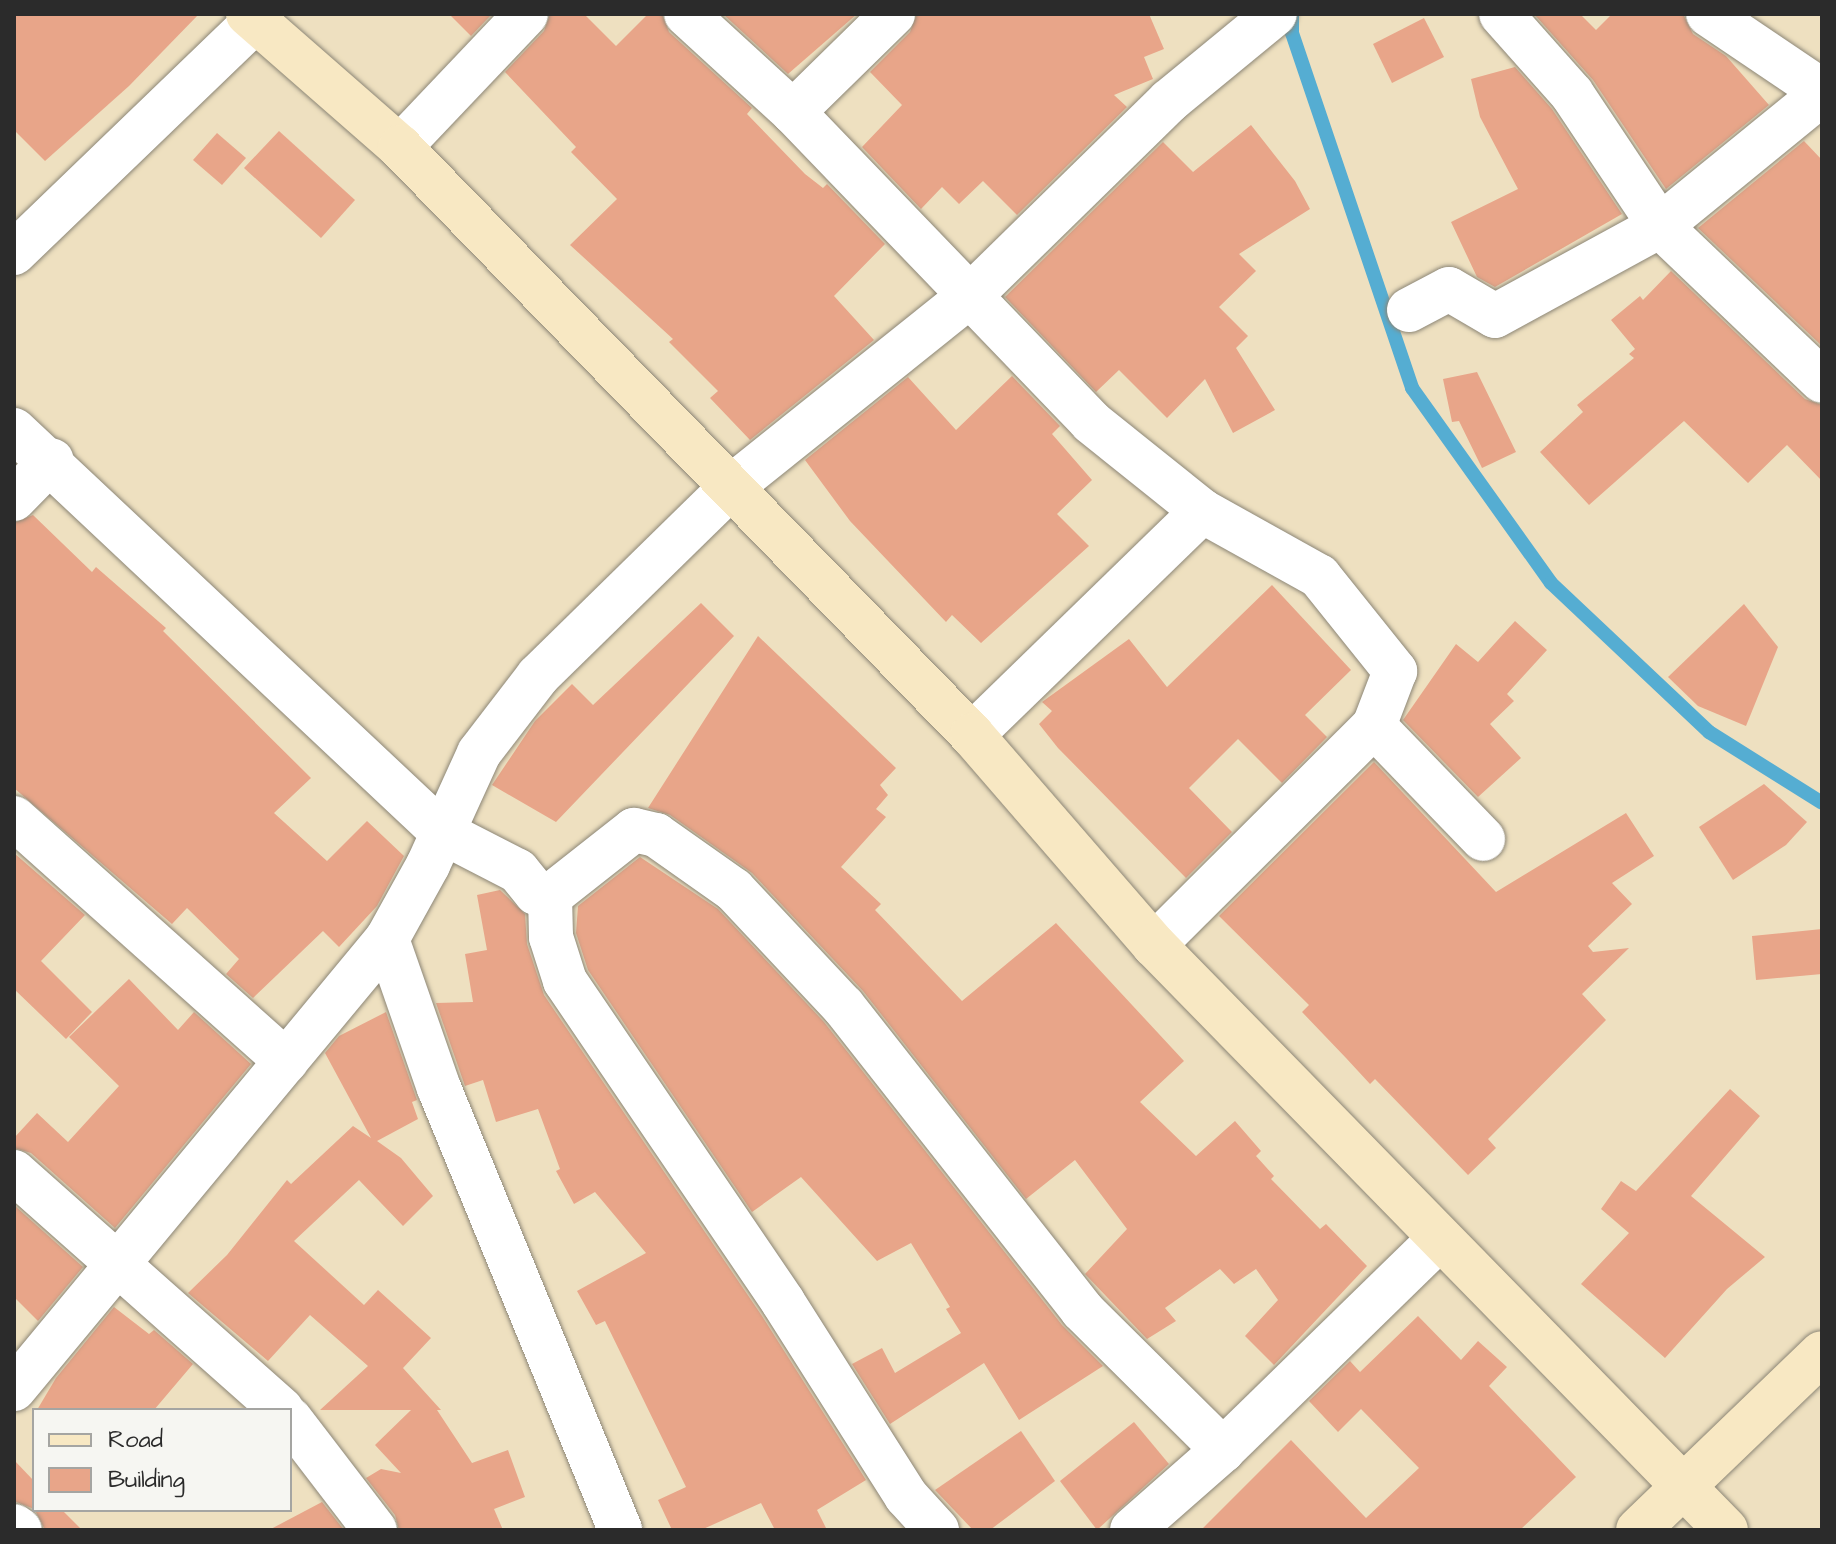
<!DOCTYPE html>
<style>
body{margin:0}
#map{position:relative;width:1836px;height:1544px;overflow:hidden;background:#eee0c0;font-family:"Architects Daughter",sans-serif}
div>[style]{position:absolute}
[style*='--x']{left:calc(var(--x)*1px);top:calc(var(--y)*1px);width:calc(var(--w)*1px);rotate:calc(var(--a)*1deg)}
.stream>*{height:14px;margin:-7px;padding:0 7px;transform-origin:7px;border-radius:7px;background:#55add2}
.building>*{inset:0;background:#e8a589}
.roads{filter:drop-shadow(0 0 2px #8c8676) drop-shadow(0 0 2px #8c8676)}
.street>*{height:44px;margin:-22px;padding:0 22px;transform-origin:22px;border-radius:22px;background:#fff}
.secondary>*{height:44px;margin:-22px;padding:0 22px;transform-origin:22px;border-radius:22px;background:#f8e8c3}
span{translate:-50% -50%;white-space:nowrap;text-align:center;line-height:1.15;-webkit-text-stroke:6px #f6f6f2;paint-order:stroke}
.frame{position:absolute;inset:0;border:16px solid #2b2b2b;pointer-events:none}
.legend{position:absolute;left:32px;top:1408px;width:260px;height:104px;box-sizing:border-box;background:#f6f6f2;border:2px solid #a5a5a2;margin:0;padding:10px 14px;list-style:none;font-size:24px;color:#2b2b2b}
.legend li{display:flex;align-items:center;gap:16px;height:40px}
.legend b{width:40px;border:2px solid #a5a5a2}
</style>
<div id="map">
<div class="stream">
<div style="--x:1292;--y:14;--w:19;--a:90"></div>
<div style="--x:1292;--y:33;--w:375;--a:71.3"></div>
<div style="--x:1412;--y:388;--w:239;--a:54.5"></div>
<div style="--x:1551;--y:583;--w:217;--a:43.3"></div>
<div style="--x:1709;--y:732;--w:133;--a:32.1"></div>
</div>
<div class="building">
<div style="clip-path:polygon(14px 14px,199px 14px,129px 86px,45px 161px,14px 130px)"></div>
<div style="clip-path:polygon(449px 14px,492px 14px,471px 36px)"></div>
<div style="clip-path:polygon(550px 14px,584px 14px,616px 46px,648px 14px,662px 14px,669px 32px,752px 108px,747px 114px,805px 174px,823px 188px,827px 184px,885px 244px,834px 296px,874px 340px,750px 440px,710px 398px,718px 391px,669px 342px,673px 339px,570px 245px,617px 199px,571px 152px,576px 147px,505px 72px,544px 31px)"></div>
<div style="clip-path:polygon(723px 14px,857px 14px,788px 74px)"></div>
<div style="clip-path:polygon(917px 14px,1149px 14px,1164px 49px,1144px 57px,1153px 79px,1114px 95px,1127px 107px,1017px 215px,983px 181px,959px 204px,942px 187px,921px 209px,862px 147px,902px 105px,870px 72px,910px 32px)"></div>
<div style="clip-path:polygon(1534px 14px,1580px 14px,1596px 30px,1612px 14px,1683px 14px,1693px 34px,1726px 56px,1769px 105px,1666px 189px,1593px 80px)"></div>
<div style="clip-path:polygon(1424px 18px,1444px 57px,1392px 83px,1373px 44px)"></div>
<div style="clip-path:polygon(1515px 67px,1552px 109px,1622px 214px,1495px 287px,1477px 277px,1451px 222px,1518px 189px,1480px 117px,1471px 79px)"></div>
<div style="clip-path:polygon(1251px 125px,1295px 181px,1310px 209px,1239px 254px,1256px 271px,1219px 307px,1248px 336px,1236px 348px,1275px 410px,1233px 433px,1205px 379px,1167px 418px,1119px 370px,1096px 392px,1005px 297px,1163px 142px,1193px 172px)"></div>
<div style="clip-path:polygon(279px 131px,355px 200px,321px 238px,244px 168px)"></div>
<div style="clip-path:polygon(217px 133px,246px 158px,222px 185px,193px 160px)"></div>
<div style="clip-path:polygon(1804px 141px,1822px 160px,1822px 346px,1698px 228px)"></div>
<div style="clip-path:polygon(1671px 271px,1805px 399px,1822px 405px,1822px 481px,1787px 445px,1748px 483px,1684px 421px,1589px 505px,1540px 452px,1583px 412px,1577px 405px,1634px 358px,1629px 354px,1635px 349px,1611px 320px,1640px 296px,1643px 300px)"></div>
<div style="clip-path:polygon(1477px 372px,1516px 452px,1482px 468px,1459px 421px,1452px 422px,1443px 379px)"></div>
<div style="clip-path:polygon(1012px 376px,1060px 426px,1052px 434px,1092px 480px,1057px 514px,1089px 546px,981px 643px,952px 615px,946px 622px,850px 521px,805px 460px,908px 377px,956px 430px)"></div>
<div style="clip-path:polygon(33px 515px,92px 572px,96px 567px,166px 628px,163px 631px,311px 778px,274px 813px,327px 861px,367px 821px,404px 856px,377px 906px,339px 947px,323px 931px,253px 998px,226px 974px,239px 959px,187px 908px,172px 924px,14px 788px,14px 523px)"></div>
<div style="clip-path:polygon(1272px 585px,1351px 670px,1305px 715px,1327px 737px,1282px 783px,1238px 739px,1189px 788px,1232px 832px,1186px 878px,1058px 748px,1039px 724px,1052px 711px,1042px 702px,1129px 639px,1167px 687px)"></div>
<div style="clip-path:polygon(701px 603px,734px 636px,556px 822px,492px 785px,535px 721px,572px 684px,593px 705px)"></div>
<div style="clip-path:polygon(1744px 604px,1778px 647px,1746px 726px,1698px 706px,1668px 677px)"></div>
<div style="clip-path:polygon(1515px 621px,1547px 650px,1507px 694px,1514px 701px,1490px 724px,1521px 758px,1478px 797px,1403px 720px,1456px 644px,1478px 662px)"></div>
<div style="clip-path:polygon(758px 636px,896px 768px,880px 785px,888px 795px,876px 809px,886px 817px,841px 867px,881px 904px,875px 910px,900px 936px,962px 1001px,1056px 923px,1184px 1061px,1140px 1102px,1196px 1156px,1235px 1121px,1261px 1151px,1256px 1156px,1274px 1176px,1271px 1179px,1320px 1229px,1326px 1224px,1367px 1266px,1274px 1365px,1245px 1336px,1278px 1300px,1256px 1269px,1234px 1284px,1220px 1269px,1165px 1308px,1176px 1321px,1147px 1339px,1085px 1274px,1127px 1229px,1075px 1160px,1026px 1199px,863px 991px,752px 873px,670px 815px,648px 808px)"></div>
<div style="clip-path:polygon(1374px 762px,1496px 892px,1626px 813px,1654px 856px,1612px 883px,1632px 904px,1588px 946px,1593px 952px,1629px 948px,1582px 994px,1606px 1020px,1488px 1139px,1496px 1148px,1468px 1175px,1375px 1079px,1370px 1084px,1346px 1058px,1302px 1012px,1309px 1005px,1219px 916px)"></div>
<div style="clip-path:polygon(1764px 784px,1807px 822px,1786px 845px,1733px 880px,1699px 827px)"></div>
<div style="clip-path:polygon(14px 853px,85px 915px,41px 961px,92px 1012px,66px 1039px,14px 989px)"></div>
<div style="clip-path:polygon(640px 857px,718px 909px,824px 1022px,1062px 1325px,1103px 1366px,1019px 1420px,984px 1363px,890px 1424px,852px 1364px,882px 1348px,895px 1373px,961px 1333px,946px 1309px,950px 1307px,911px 1243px,877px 1261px,801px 1177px,752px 1212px,588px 970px,576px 933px,578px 906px)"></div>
<div style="clip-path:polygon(500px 890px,525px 914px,527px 944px,544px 995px,762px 1316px,866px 1480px,817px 1510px,827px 1530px,775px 1530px,761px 1503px,701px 1530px,672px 1530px,658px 1500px,686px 1487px,605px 1321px,596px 1325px,577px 1291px,646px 1253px,595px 1192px,574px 1204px,556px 1171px,560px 1169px,538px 1109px,496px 1122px,483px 1080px,465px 1086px,436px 1003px,473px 1002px,465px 954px,487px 950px,477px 895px)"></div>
<div style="clip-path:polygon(1822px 929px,1822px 974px,1756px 980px,1752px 936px)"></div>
<div style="clip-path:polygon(129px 979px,178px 1030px,194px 1012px,251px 1064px,115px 1228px,31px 1153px,14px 1148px,14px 1138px,37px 1113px,68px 1142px,119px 1086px,69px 1037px)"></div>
<div style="clip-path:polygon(386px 1012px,417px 1100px,412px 1102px,418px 1119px,377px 1141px,401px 1158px,433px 1196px,403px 1226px,359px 1180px,294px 1241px,364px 1305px,378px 1290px,431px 1338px,403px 1368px,441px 1410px,437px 1410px,472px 1463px,508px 1450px,525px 1497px,494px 1509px,503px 1530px,399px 1530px,395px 1515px,366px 1478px,381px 1469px,401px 1473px,375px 1445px,411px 1410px,320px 1410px,368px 1366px,310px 1315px,268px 1361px,188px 1293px,227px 1255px,287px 1180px,291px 1184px,353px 1126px,371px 1138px,325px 1053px,339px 1036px)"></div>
<div style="clip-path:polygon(1730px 1089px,1760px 1116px,1691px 1196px,1765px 1257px,1727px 1289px,1665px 1358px,1581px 1284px,1629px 1233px,1601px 1209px,1621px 1181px,1636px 1191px)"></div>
<div style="clip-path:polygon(14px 1205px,83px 1267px,38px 1321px,14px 1297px)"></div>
<div style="clip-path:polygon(114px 1307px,149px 1334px,154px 1330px,193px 1364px,154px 1410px,37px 1410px,56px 1378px)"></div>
<div style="clip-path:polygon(1418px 1316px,1461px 1360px,1478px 1341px,1507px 1367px,1489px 1386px,1576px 1477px,1520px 1530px,1201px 1530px,1291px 1440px,1366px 1518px,1419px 1468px,1361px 1409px,1338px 1432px,1309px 1401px,1350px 1361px,1360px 1372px)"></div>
<div style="clip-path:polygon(1134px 1422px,1169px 1464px,1097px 1530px,1060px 1481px)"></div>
<div style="clip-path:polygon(1021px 1431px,1055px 1481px,990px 1530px,973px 1530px,935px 1490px)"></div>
<div style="clip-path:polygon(14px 1460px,34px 1481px,34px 1509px,14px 1501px)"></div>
<div style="clip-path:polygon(322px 1502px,344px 1530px,269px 1530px)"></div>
<div style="clip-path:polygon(35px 1510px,62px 1510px,82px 1530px,45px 1530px)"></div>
</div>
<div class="roads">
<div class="street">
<div style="--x:686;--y:14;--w:145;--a:42.5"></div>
<div style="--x:793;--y:112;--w:430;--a:46.1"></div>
<div style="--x:1091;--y:422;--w:142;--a:38.7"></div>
<div style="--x:1202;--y:511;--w:134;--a:29.1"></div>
<div style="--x:1319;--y:576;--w:122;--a:51.3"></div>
<div style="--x:1395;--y:671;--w:59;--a:110.9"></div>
<div style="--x:1374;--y:726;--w:157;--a:46"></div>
<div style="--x:1501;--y:14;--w:107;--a:48.4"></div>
<div style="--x:1572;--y:94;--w:159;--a:56.3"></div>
<div style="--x:1660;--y:226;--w:224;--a:43.7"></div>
<div style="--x:1708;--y:14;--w:138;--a:34"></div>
<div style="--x:793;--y:112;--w:140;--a:-44.4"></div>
<div style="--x:400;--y:147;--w:183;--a:-46.5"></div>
<div style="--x:14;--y:253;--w:344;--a:-43.9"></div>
<div style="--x:1409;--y:310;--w:45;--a:-27.7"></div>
<div style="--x:1449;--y:289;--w:53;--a:30.4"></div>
<div style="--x:1495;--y:316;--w:188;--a:-28.6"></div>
<div style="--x:1660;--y:226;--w:209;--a:-39.2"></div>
<div style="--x:14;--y:430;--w:587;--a:43.21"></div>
<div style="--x:442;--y:832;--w:85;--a:27.2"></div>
<div style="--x:518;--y:871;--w:28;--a:51"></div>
<div style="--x:536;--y:893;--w:14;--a:12"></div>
<div style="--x:550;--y:896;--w:107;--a:-38.2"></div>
<div style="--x:634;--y:830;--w:23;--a:13"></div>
<div style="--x:656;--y:835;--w:95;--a:35.2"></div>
<div style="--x:734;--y:890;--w:159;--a:46.8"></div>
<div style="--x:843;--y:1006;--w:387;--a:51.8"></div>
<div style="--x:1082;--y:1310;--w:199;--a:44.8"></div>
<div style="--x:14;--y:499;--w:54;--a:-45.7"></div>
<div style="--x:972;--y:735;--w:321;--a:-44.2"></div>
<div style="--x:14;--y:818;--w:365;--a:41.8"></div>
<div style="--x:550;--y:896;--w:41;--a:88.6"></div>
<div style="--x:551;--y:937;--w:46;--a:72.3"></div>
<div style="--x:565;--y:981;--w:388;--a:55.8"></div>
<div style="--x:783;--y:1302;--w:230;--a:57.6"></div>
<div style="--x:906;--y:1496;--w:46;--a:47.6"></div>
<div style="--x:387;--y:939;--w:158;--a:70.8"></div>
<div style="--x:439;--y:1088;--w:478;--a:67.7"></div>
<div style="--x:1154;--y:945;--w:310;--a:-44.9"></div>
<div style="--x:14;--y:1172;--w:358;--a:41.6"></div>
<div style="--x:14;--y:1389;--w:584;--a:-50.35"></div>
<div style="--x:387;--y:939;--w:85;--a:-61"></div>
<div style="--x:428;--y:865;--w:123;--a:-65.5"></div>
<div style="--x:479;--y:753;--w:97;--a:-52.5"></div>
<div style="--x:538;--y:676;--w:270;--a:-44.4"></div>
<div style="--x:731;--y:487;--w:309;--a:-38.7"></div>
<div style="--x:972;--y:294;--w:276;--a:-44.4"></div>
<div style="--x:1169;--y:101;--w:137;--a:-39.4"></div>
<div style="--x:290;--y:1419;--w:140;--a:52.6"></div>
<div style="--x:14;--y:1526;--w:7;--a:34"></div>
<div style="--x:1132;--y:1530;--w:121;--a:-41.3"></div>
<div style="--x:1223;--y:1450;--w:302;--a:-44.3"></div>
</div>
<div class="secondary">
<div style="--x:248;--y:14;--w:202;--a:41.2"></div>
<div style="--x:400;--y:147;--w:820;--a:45.79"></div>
<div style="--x:972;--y:735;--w:278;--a:49.1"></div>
<div style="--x:1154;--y:945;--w:818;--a:45.64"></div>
<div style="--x:1638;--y:1530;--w:255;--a:-43.9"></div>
</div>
</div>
<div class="frame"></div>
<ul class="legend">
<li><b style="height:10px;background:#f8e8c3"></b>Road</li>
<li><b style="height:22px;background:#e8a589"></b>Building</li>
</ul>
</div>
